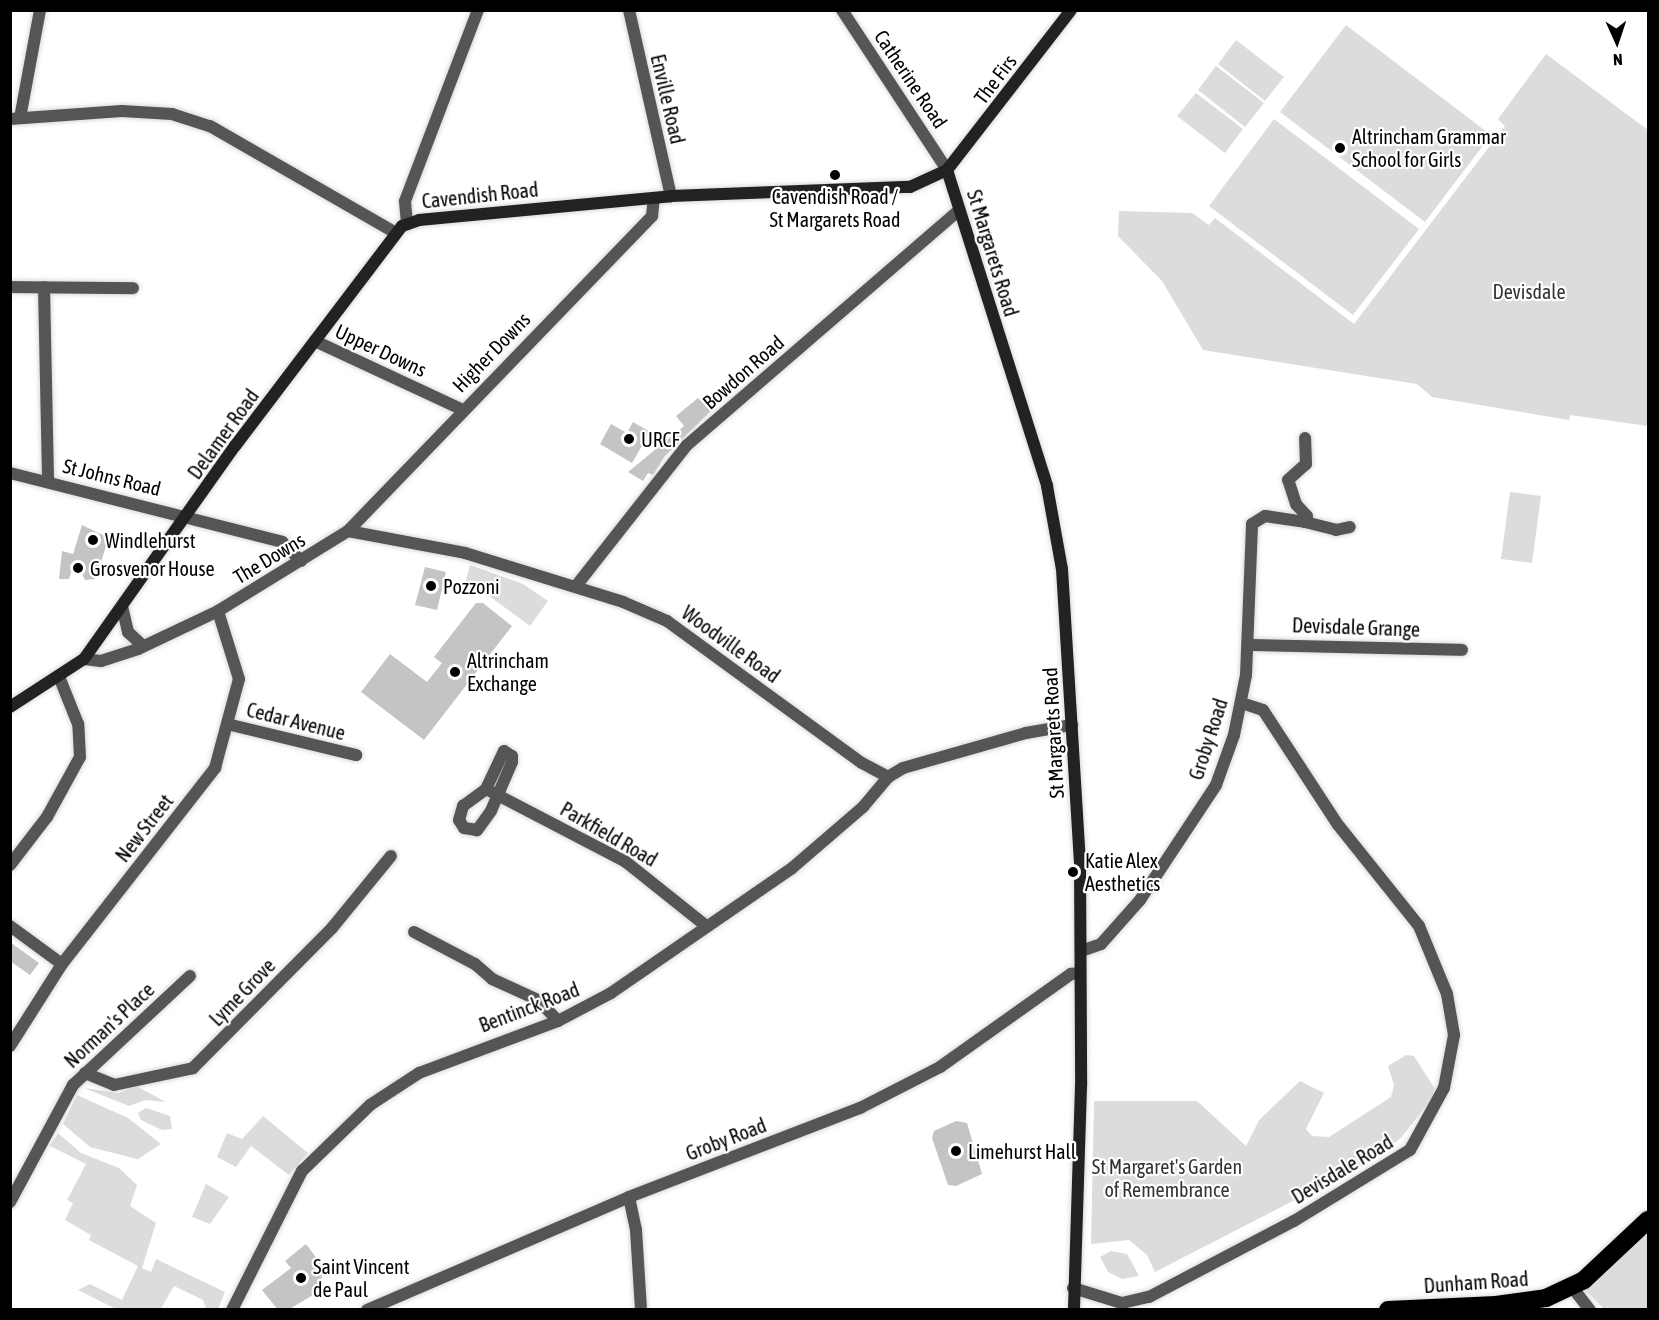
<!DOCTYPE html>
<style>
body{margin:0}
#map{position:relative;width:1659px;height:1320px;overflow:hidden;background:#fff;font-family:"Asap Condensed",sans-serif}
div>[style]{position:absolute}
[style*='--x']{left:calc(var(--x)*1px);top:calc(var(--y)*1px);width:calc(var(--w)*1px);rotate:calc(var(--a)*1deg)}
.green>*{inset:0;background:#dcdcdc}
.building>*{inset:0;background:#c4c4c4}
.roads{filter:drop-shadow(0 0 2px #dbdbdb) drop-shadow(0 0 2px #dbdbdb)}
.street>*{height:12px;margin:-6px;padding:0 6px;transform-origin:6px;border-radius:6px;background:#555}
.secondary>*{height:12px;margin:-6px;padding:0 6px;transform-origin:6px;border-radius:6px;background:#222}
.highway>*{height:18px;margin:-9px;padding:0 9px;transform-origin:9px;border-radius:9px;background:#000}
.dots>*{width:16px;height:16px;translate:-50% -50%;box-sizing:border-box;border:3px solid #fff;border-radius:50%}
span{translate:-50% -50%;white-space:nowrap;text-align:center;line-height:1.15;-webkit-text-stroke:4.5px #fff;paint-order:stroke}
.street-label{font-size:20px;color:#000}
.poi-label{font-size:20px;color:#000}
.left{translate:0 -50%;text-align:left}
.park-label{font-size:20px;color:#333}
.frame{position:absolute;inset:0;border:12px solid #000;pointer-events:none}
.north{position:absolute;left:1587px;top:12px;width:60px;height:60px;-webkit-text-stroke:4px #fff;paint-order:stroke;rotate:177deg;font-size:16px;font-weight:700;line-height:24px;text-align:center;color:#000}
.north::after{content:'';display:block;margin:auto;width:21px;height:27px;background:#000;clip-path:polygon(50% 0,100% 100%,50% 72%,0 100%)}
</style>
<div id="map">
<div class="green">
<div style="clip-path:polygon(1346px 25px,1491px 135px,1425px 222px,1280px 112px)"></div>
<div style="clip-path:polygon(1236px 40px,1284px 77px,1265px 101px,1218px 64px)"></div>
<div style="clip-path:polygon(1546px 54px,1648px 130px,1648px 426px,1570px 415px,1569px 420px,1432px 397px,1417px 384px,1203px 350px,1162px 281px,1118px 236px,1119px 211px,1192px 213px,1209px 225px,1215px 218px,1354px 324px,1505px 126px,1498px 119px)"></div>
<div style="clip-path:polygon(1216px 66px,1264px 103px,1245px 127px,1198px 90px)"></div>
<div style="clip-path:polygon(1196px 93px,1243px 129px,1225px 153px,1177px 116px)"></div>
<div style="clip-path:polygon(1274px 119px,1419px 229px,1353px 315px,1209px 206px)"></div>
<div style="clip-path:polygon(1510px 492px,1541px 496px,1532px 563px,1501px 559px)"></div>
<div style="clip-path:polygon(470px 565px,523px 584px,548px 601px,530px 626px,481px 590px,464px 588px)"></div>
<div style="clip-path:polygon(1406px 1055px,1414px 1056px,1435px 1089px,1433px 1097px,1401px 1138px,1363px 1165px,1155px 1272px,1147px 1255px,1129px 1240px,1091px 1244px,1094px 1101px,1197px 1101px,1246px 1146px,1259px 1120px,1300px 1081px,1324px 1093px,1306px 1129px,1312px 1136px,1329px 1137px,1391px 1097px,1394px 1085px,1388px 1066px)"></div>
<div style="clip-path:polygon(136px 1086px,166px 1102px,146px 1100px,129px 1106px,84px 1088px,119px 1093px)"></div>
<div style="clip-path:polygon(77px 1095px,128px 1118px,161px 1144px,138px 1159px,145px 1161px,90px 1147px,63px 1124px)"></div>
<div style="clip-path:polygon(146px 1108px,170px 1116px,172px 1129px,162px 1130px,141px 1120px,138px 1113px)"></div>
<div style="clip-path:polygon(263px 1116px,308px 1153px,289px 1175px,251px 1146px,236px 1167px,217px 1157px,227px 1133px,242px 1139px)"></div>
<div style="clip-path:polygon(58px 1133px,81px 1153px,119px 1168px,137px 1185px,130px 1206px,156px 1223px,142px 1268px,151px 1272px,156px 1259px,225px 1292px,218px 1309px,206px 1309px,203px 1300px,174px 1286px,160px 1310px,116px 1309px,78px 1290px,90px 1284px,122px 1300px,138px 1266px,89px 1240px,91px 1235px,65px 1220px,73px 1203px,67px 1200px,86px 1164px,50px 1146px)"></div>
<div style="clip-path:polygon(206px 1184px,229px 1197px,210px 1224px,192px 1217px)"></div>
<div style="clip-path:polygon(1648px 1231px,1648px 1309px,1604px 1309px,1585px 1290px)"></div>
<div style="clip-path:polygon(1111px 1251px,1127px 1254px,1139px 1276px,1122px 1279px,1108px 1272px,1100px 1257px)"></div>
</div>
<div class="building">
<div style="clip-path:polygon(698px 398px,711px 411px,665px 456px,653px 475px,648px 473px,643px 481px,628px 472px,684px 426px,676px 416px)"></div>
<div style="clip-path:polygon(633px 422px,650px 432px,632px 463px,600px 444px,611px 424px,627px 433px)"></div>
<div style="clip-path:polygon(82px 525px,109px 538px,95px 579px,85px 580px,75px 561px,69px 579px,59px 579px,62px 551px,73px 554px)"></div>
<div style="clip-path:polygon(425px 567px,446px 572px,437px 610px,415px 605px)"></div>
<div style="clip-path:polygon(476px 603px,483px 603px,512px 626px,424px 740px,361px 692px,390px 654px,427px 682px,442px 663px,434px 657px)"></div>
<div style="clip-path:polygon(10px 942px,39px 963px,30px 975px,10px 961px)"></div>
<div style="clip-path:polygon(956px 1121px,967px 1123px,982px 1174px,956px 1186px,948px 1185px,932px 1138px,934px 1131px)"></div>
<div style="clip-path:polygon(306px 1244px,324px 1268px,320px 1284px,323px 1289px,288px 1310px,278px 1310px,262px 1290px,291px 1268px,285px 1261px)"></div>
</div>
<div class="roads">
<div class="street">
<div style="--x:629;--y:10;--w:191;--a:77.3"></div>
<div style="--x:842;--y:10;--w:191;--a:56.7"></div>
<div style="--x:20;--y:118;--w:110;--a:-79.5"></div>
<div style="--x:10;--y:119;--w:112;--a:-4.1"></div>
<div style="--x:122;--y:111;--w:50;--a:3.4"></div>
<div style="--x:172;--y:114;--w:40;--a:18"></div>
<div style="--x:210;--y:126;--w:212;--a:29.9"></div>
<div style="--x:407;--y:224;--w:23;--a:-95"></div>
<div style="--x:405;--y:201;--w:204;--a:-69.1"></div>
<div style="--x:10;--y:287;--w:123;--a:0.5"></div>
<div style="--x:44;--y:287;--w:194;--a:88.8"></div>
<div style="--x:315;--y:341;--w:163;--a:25"></div>
<div style="--x:10;--y:473;--w:281;--a:14.2"></div>
<div style="--x:282;--y:542;--w:27;--a:45"></div>
<div style="--x:1305;--y:522;--w:32;--a:14"></div>
<div style="--x:1336;--y:530;--w:14;--a:-12"></div>
<div style="--x:348;--y:531;--w:119;--a:10.6"></div>
<div style="--x:465;--y:553;--w:165;--a:17.2"></div>
<div style="--x:623;--y:602;--w:48;--a:23.4"></div>
<div style="--x:667;--y:621;--w:241;--a:36.1"></div>
<div style="--x:862;--y:763;--w:30;--a:28"></div>
<div style="--x:576;--y:586;--w:179;--a:-51.8"></div>
<div style="--x:687;--y:445;--w:359;--a:-40.8"></div>
<div style="--x:122;--y:606;--w:27;--a:77"></div>
<div style="--x:128;--y:632;--w:21;--a:43"></div>
<div style="--x:1248;--y:645;--w:214;--a:1.3"></div>
<div style="--x:84;--y:659;--w:17;--a:7"></div>
<div style="--x:101;--y:661;--w:39;--a:-18"></div>
<div style="--x:138;--y:649;--w:89;--a:-25.4"></div>
<div style="--x:218;--y:611;--w:153;--a:-31.6"></div>
<div style="--x:348;--y:531;--w:438;--a:-46"></div>
<div style="--x:652;--y:216;--w:18;--a:-84"></div>
<div style="--x:227;--y:724;--w:133;--a:13.5"></div>
<div style="--x:504;--y:751;--w:9;--a:32"></div>
<div style="--x:512;--y:756;--w:6;--a:90"></div>
<div style="--x:512;--y:762;--w:53;--a:113.2"></div>
<div style="--x:491;--y:811;--w:24;--a:126"></div>
<div style="--x:477;--y:830;--w:13;--a:-171"></div>
<div style="--x:464;--y:828;--w:9;--a:-122"></div>
<div style="--x:459;--y:820;--w:15;--a:-74"></div>
<div style="--x:463;--y:806;--w:29;--a:-36"></div>
<div style="--x:486;--y:789;--w:42;--a:-64.7"></div>
<div style="--x:486;--y:789;--w:158;--a:27.5"></div>
<div style="--x:626;--y:862;--w:101;--a:38.6"></div>
<div style="--x:10;--y:865;--w:61;--a:-52.4"></div>
<div style="--x:47;--y:817;--w:68;--a:-61.2"></div>
<div style="--x:80;--y:757;--w:33;--a:-93"></div>
<div style="--x:78;--y:724;--w:48;--a:-111.8"></div>
<div style="--x:10;--y:926;--w:64;--a:36.2"></div>
<div style="--x:414;--y:932;--w:69;--a:27.7"></div>
<div style="--x:475;--y:964;--w:23;--a:41"></div>
<div style="--x:492;--y:979;--w:51;--a:24.5"></div>
<div style="--x:538;--y:1000;--w:29;--a:46"></div>
<div style="--x:1081;--y:951;--w:21;--a:-19"></div>
<div style="--x:1101;--y:944;--w:59;--a:-48.4"></div>
<div style="--x:1140;--y:900;--w:138;--a:-56.5"></div>
<div style="--x:1216;--y:785;--w:53;--a:-70.2"></div>
<div style="--x:1234;--y:735;--w:61;--a:-78.7"></div>
<div style="--x:1246;--y:675;--w:151;--a:-87.7"></div>
<div style="--x:1252;--y:524;--w:15;--a:-32"></div>
<div style="--x:1265;--y:516;--w:40;--a:8.5"></div>
<div style="--x:1305;--y:522;--w:6;--a:-72"></div>
<div style="--x:1307;--y:516;--w:16;--a:-133"></div>
<div style="--x:1296;--y:504;--w:25;--a:-108"></div>
<div style="--x:1288;--y:480;--w:24;--a:-42"></div>
<div style="--x:1306;--y:464;--w:26;--a:-92"></div>
<div style="--x:10;--y:1046;--w:97;--a:-57.6"></div>
<div style="--x:62;--y:964;--w:249;--a:-52"></div>
<div style="--x:215;--y:768;--w:92;--a:-74.9"></div>
<div style="--x:239;--y:679;--w:71;--a:-107.2"></div>
<div style="--x:85;--y:1073;--w:31;--a:22"></div>
<div style="--x:114;--y:1085;--w:81;--a:-12.1"></div>
<div style="--x:193;--y:1068;--w:197;--a:-45.2"></div>
<div style="--x:332;--y:928;--w:93;--a:-50.7"></div>
<div style="--x:629;--y:1197;--w:34;--a:78"></div>
<div style="--x:636;--y:1230;--w:80;--a:86.4"></div>
<div style="--x:10;--y:1202;--w:133;--a:-61.7"></div>
<div style="--x:73;--y:1085;--w:160;--a:-43"></div>
<div style="--x:1572;--y:1287;--w:29;--a:52"></div>
<div style="--x:1073;--y:1288;--w:51;--a:17"></div>
<div style="--x:1122;--y:1303;--w:28;--a:-13"></div>
<div style="--x:1149;--y:1297;--w:164;--a:-27.7"></div>
<div style="--x:1294;--y:1221;--w:136;--a:-31.5"></div>
<div style="--x:1410;--y:1150;--w:71;--a:-61.3"></div>
<div style="--x:1444;--y:1088;--w:54;--a:-79.3"></div>
<div style="--x:1454;--y:1035;--w:42;--a:-99.7"></div>
<div style="--x:1447;--y:994;--w:74;--a:-112.4"></div>
<div style="--x:1419;--y:926;--w:129;--a:-128.7"></div>
<div style="--x:1338;--y:825;--w:137;--a:-123.1"></div>
<div style="--x:1263;--y:710;--w:23;--a:-162"></div>
<div style="--x:232;--y:1310;--w:156;--a:-63.3"></div>
<div style="--x:302;--y:1171;--w:95;--a:-44.1"></div>
<div style="--x:370;--y:1105;--w:59;--a:-33.1"></div>
<div style="--x:419;--y:1073;--w:148;--a:-20.5"></div>
<div style="--x:558;--y:1021;--w:60;--a:-27.8"></div>
<div style="--x:611;--y:993;--w:219;--a:-34.6"></div>
<div style="--x:791;--y:869;--w:95;--a:-40.7"></div>
<div style="--x:863;--y:807;--w:39;--a:-50"></div>
<div style="--x:888;--y:777;--w:17;--a:-31"></div>
<div style="--x:903;--y:768;--w:128;--a:-15.9"></div>
<div style="--x:1026;--y:733;--w:47;--a:-9.9"></div>
<div style="--x:367;--y:1310;--w:285;--a:-23.3"></div>
<div style="--x:629;--y:1197;--w:248;--a:-21.1"></div>
<div style="--x:860;--y:1108;--w:90;--a:-27.1"></div>
<div style="--x:940;--y:1067;--w:161;--a:-35.4"></div>
<div style="--x:1071;--y:974;--w:9;--a:-6"></div>
</div>
<div class="secondary">
<div style="--x:947;--y:170;--w:331;--a:72.4"></div>
<div style="--x:1047;--y:486;--w:84;--a:79.8"></div>
<div style="--x:1062;--y:569;--w:293;--a:86.5"></div>
<div style="--x:1080;--y:861;--w:225;--a:89.7"></div>
<div style="--x:1081;--y:1086;--w:224;--a:91.8"></div>
<div style="--x:10;--y:707;--w:88;--a:-33"></div>
<div style="--x:84;--y:659;--w:261;--a:-54.7"></div>
<div style="--x:235;--y:446;--w:276;--a:-52.8"></div>
<div style="--x:402;--y:226;--w:18;--a:-19"></div>
<div style="--x:419;--y:220;--w:253;--a:-5.4"></div>
<div style="--x:671;--y:196;--w:239;--a:-2.2"></div>
<div style="--x:910;--y:187;--w:41;--a:-24.7"></div>
<div style="--x:947;--y:170;--w:202;--a:-52.2"></div>
</div>
<div class="highway">
<div style="--x:1388;--y:1310;--w:108;--a:-2.7"></div>
<div style="--x:1496;--y:1305;--w:50;--a:-8"></div>
<div style="--x:1546;--y:1298;--w:42;--a:-25.3"></div>
<div style="--x:1584;--y:1280;--w:88;--a:-43.2"></div>
</div>
</div>
<div class="dots">
<div style="left:1340px;top:148px;background:#000"></div>
<div style="left:835px;top:175px;background:#000"></div>
<div style="left:629px;top:439px;background:#000"></div>
<div style="left:93px;top:540px;background:#000"></div>
<div style="left:78px;top:568px;background:#000"></div>
<div style="left:431px;top:586px;background:#000"></div>
<div style="left:455px;top:672px;background:#000"></div>
<div style="left:1073px;top:872px;background:#000"></div>
<div style="left:956px;top:1151px;background:#000"></div>
<div style="left:301px;top:1278px;background:#000"></div>
</div>
<div class="street-label">
<span style="left:911px;top:79px;rotate:56deg">Catherine Road</span>
<span style="left:995px;top:79px;rotate:-53deg">The Firs</span>
<span style="left:668px;top:99px;rotate:77deg">Enville Road</span>
<span style="left:480px;top:195px;rotate:-6deg">Cavendish Road</span>
<span style="left:993px;top:253px;rotate:73deg">St Margarets Road</span>
<span style="left:381px;top:350px;rotate:25deg">Upper Downs</span>
<span style="left:491px;top:352px;rotate:-46deg">Higher Downs</span>
<span style="left:743px;top:372px;rotate:-41deg">Bowdon Road</span>
<span style="left:223px;top:434px;rotate:-54deg">Delamer Road</span>
<span style="left:112px;top:477px;rotate:14deg">St Johns Road</span>
<span style="left:269px;top:558px;rotate:-31deg">The Downs</span>
<span style="left:1356px;top:627px;rotate:2deg">Devisdale Grange</span>
<span style="left:731px;top:644px;rotate:36deg">Woodville Road</span>
<span style="left:296px;top:721px;rotate:14deg">Cedar Avenue</span>
<span style="left:1053px;top:733px;rotate:-93deg">St Margarets Road</span>
<span style="left:1208px;top:739px;rotate:-72deg">Groby Road</span>
<span style="left:144px;top:828px;rotate:-52deg">New Street</span>
<span style="left:609px;top:834px;rotate:30deg">Parkfield Road</span>
<span style="left:242px;top:992px;rotate:-46deg">Lyme Grove</span>
<span style="left:529px;top:1007px;rotate:-21deg">Bentinck Road</span>
<span style="left:109px;top:1025px;rotate:-43deg">Norman's Place</span>
<span style="left:726px;top:1139px;rotate:-21deg">Groby Road</span>
<span style="left:1342px;top:1169px;rotate:-31deg">Devisdale Road</span>
<span style="left:1476px;top:1282px;rotate:-4deg">Dunham Road</span>
</div>
<div class="poi-label">
<span class="left" style="left:1352px;top:148px">Altrincham Grammar<br>School for Girls</span>
<span style="left:835px;top:208px">Cavendish Road /<br>St Margarets Road</span>
<span class="left" style="left:641px;top:439px">URCF</span>
<span class="left" style="left:105px;top:540px">Windlehurst</span>
<span class="left" style="left:90px;top:568px">Grosvenor House</span>
<span class="left" style="left:443px;top:586px">Pozzoni</span>
<span class="left" style="left:467px;top:672px">Altrincham<br>Exchange</span>
<span class="left" style="left:1085px;top:872px">Katie Alex<br>Aesthetics</span>
<span class="left" style="left:968px;top:1151px">Limehurst Hall</span>
<span class="left" style="left:313px;top:1278px">Saint Vincent<br>de Paul</span>
</div>
<div class="park-label">
<span style="left:1529px;top:291px">Devisdale</span>
<span style="left:1167px;top:1178px">St Margaret's Garden<br>of Remembrance</span>
</div>
<div class="frame"></div>
<div class="north">N</div>
</div>
